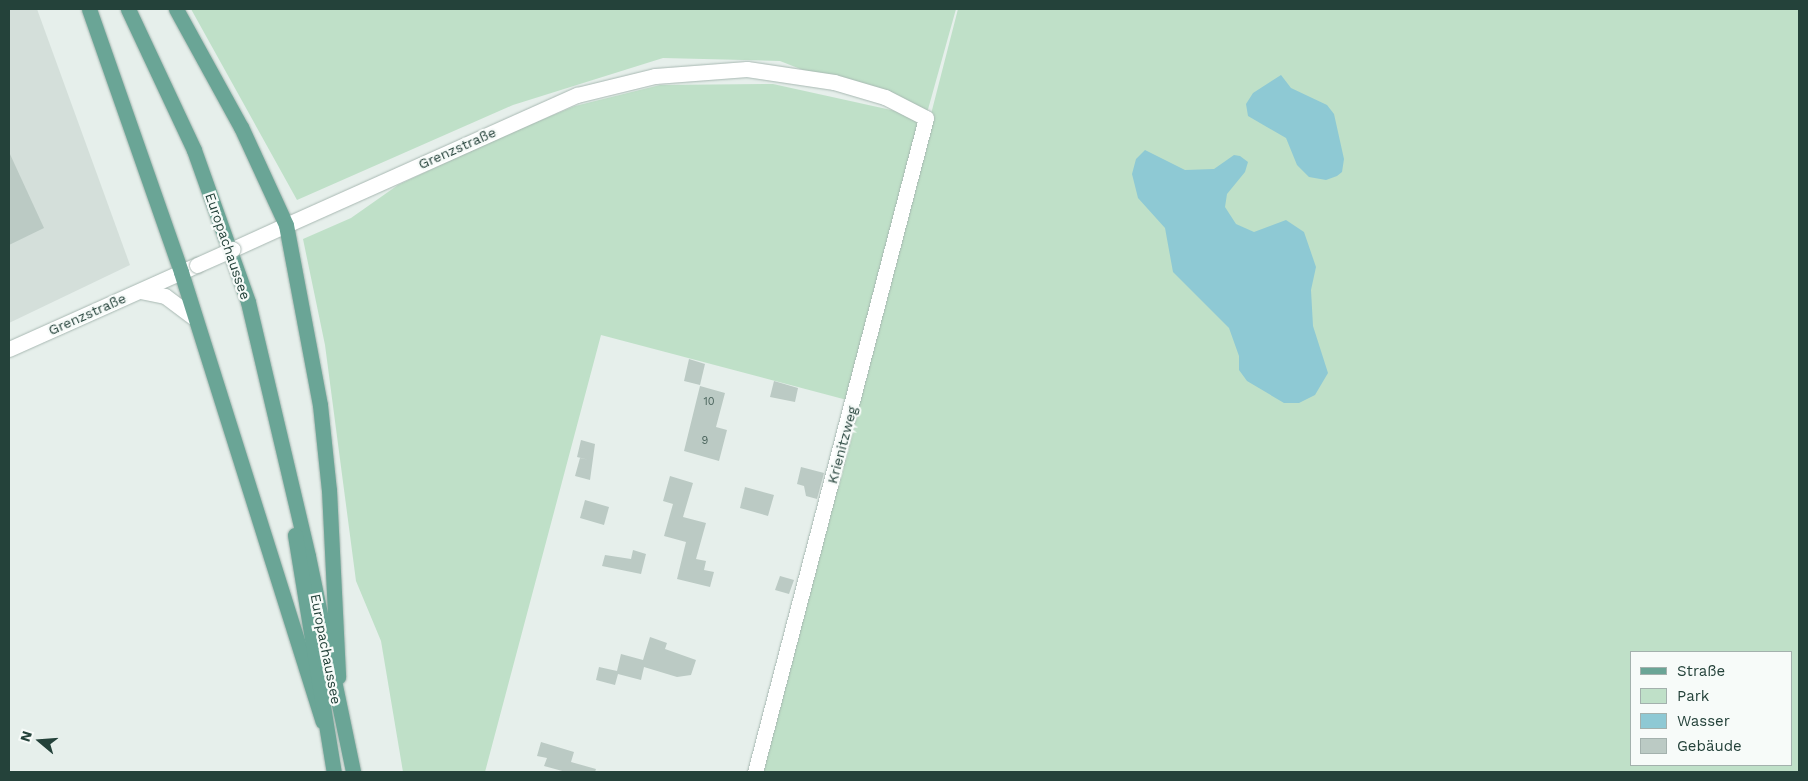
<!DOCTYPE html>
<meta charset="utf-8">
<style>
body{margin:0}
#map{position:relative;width:1808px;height:781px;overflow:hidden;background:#e6efeb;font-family:"Work Sans",sans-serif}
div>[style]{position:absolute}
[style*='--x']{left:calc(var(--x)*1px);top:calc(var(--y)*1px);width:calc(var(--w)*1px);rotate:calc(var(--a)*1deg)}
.built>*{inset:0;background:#d4dfda}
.green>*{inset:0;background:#bfe0c8}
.water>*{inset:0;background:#8ec9d4}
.building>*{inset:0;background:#bbcac4}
.roads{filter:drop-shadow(0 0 1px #a8b8b2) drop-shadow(0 0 1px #a8b8b2)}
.minor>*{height:15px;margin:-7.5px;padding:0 7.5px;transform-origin:7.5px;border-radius:7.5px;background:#fff}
.tertiary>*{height:15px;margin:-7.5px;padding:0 7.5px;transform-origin:7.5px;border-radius:7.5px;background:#fff}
.primary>*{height:15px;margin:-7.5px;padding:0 7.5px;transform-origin:7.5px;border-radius:7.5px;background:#6aa596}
.bridges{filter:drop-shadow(0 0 1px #a8b8b2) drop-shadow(0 0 1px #a8b8b2)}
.tertiary-bridge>*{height:15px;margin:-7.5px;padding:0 7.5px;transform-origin:7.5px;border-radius:7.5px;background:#fff}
span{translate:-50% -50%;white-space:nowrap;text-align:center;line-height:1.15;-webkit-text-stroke:4.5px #f7fbf9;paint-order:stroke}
.number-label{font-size:11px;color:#4a645c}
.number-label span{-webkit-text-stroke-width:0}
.street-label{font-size:14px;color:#24423a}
.frame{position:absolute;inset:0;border:10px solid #24423a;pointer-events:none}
.legend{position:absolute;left:1630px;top:651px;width:162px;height:115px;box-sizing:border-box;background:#f7fbf9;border:1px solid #a3b1ad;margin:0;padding:6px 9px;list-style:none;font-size:15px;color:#24423a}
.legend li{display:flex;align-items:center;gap:10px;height:25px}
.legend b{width:25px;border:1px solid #a3b1ad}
.north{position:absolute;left:15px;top:716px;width:50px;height:50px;-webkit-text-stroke:4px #f7fbf9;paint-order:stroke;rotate:288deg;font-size:14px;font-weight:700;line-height:20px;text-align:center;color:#24423a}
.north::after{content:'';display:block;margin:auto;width:18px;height:22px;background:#24423a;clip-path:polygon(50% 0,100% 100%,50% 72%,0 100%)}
</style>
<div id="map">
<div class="built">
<div style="clip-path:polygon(9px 9px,37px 9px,130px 265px,9px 323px)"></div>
</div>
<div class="green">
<div style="clip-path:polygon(191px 9px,956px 9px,847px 400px,601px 335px,485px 772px,403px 772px,381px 641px,356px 581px,325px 345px,303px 239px,351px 218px,398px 185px,505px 135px,575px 106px,660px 85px,773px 84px,923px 117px,780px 61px,663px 58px,513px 105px,297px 200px)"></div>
<div style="clip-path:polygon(evenodd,958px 9px,1799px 9px,1799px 772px,762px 772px,958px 9px,1632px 652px,1792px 652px,1792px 765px,1632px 765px,1632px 652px)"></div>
</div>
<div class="water">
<div style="clip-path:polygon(1281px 75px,1291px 88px,1327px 105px,1334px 114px,1344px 159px,1342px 172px,1337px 176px,1326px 180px,1309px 177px,1297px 165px,1286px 138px,1248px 116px,1246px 104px,1253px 93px)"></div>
<div style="clip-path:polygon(1145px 150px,1185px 170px,1214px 169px,1234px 155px,1240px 156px,1248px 162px,1245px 172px,1227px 194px,1225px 207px,1236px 224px,1254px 232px,1286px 220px,1304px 232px,1316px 267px,1311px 290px,1313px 326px,1328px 373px,1315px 395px,1299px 403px,1284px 403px,1247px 381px,1239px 370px,1239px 356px,1229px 328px,1173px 272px,1165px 228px,1138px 198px,1132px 174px,1136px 159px)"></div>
</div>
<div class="building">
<div style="clip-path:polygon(9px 152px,44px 228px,9px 245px)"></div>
<div style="clip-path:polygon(689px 359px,705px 364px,700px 385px,684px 381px)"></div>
<div style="clip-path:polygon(774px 381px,798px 388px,795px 402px,770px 397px)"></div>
<div style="clip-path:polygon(700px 386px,725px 393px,716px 427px,727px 430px,719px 461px,684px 451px)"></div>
<div style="clip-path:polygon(581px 440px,595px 444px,590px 480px,575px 476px,580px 458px,589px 460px,577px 457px)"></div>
<div style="clip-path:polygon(801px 467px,824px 473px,817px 499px,806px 496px,804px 486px,797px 484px)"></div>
<div style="clip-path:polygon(670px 476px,693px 483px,683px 517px,706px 523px,696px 559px,706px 561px,704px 570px,714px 572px,710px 587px,677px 579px,686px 542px,664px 536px,673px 504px,663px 501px)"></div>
<div style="clip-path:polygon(745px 487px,774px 495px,768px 516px,740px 508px)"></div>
<div style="clip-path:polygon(585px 500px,609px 507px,604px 525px,580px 518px)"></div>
<div style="clip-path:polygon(633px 550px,646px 554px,641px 574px,602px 566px,605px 555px,631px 559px)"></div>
<div style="clip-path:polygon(780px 576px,794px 580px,789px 594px,775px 590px)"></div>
<div style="clip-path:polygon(650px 637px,667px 643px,665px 649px,696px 660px,691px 675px,677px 677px,644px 667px,641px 680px,618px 674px,615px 685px,596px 680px,599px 667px,617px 671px,621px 654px,643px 660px)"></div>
<div style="clip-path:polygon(541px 742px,574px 752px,571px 762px,596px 769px,595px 772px,566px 772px,544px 766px,547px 758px,537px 756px)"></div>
</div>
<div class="roads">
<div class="minor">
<div style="--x:286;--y:225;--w:319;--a:-24.1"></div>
<div style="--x:577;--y:95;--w:80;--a:-13.7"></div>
<div style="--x:655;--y:76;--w:92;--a:-4.4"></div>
<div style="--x:747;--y:69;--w:88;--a:8.5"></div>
<div style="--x:834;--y:82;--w:53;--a:16.4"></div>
<div style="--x:885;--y:97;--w:46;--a:27.1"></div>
<div style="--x:926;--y:118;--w:676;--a:104.65"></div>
</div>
<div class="tertiary">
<div style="--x:233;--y:249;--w:58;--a:-24.4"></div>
<div style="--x:140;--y:291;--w:25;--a:11"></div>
<div style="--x:165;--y:296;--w:35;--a:37"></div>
<div style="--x:9;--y:349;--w:206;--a:-24.1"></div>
</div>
<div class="primary">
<div style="--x:89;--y:9;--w:279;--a:70.7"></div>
<div style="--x:181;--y:272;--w:471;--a:72.5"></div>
<div style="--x:128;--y:9;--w:156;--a:64.9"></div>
<div style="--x:194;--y:150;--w:161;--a:70.4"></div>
<div style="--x:248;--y:302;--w:261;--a:76.7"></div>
<div style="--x:308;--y:556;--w:221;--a:78.2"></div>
<div style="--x:176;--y:9;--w:135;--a:61.2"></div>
<div style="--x:241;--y:127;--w:108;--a:65.3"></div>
<div style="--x:286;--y:225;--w:183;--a:79.3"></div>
<div style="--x:320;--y:405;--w:85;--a:84"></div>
<div style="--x:329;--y:490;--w:187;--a:87.2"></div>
<div style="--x:295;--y:535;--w:240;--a:80.7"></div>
</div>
</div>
<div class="bridges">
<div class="tertiary-bridge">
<div style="--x:197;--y:265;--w:39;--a:-24"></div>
</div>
</div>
<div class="number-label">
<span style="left:709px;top:402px">10</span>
<span style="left:705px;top:441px">9</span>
</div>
<div class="street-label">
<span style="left:457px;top:148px;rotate:-24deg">Grenzstraße</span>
<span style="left:228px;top:246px;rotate:71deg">Europachaussee</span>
<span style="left:87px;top:314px;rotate:-24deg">Grenzstraße</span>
<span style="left:842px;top:445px;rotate:-75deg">Krienitzweg</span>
<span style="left:326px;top:649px;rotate:79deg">Europachaussee</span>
</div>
<div class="frame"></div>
<ul class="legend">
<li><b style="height:6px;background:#6aa596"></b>Straße</li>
<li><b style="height:14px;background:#bfe0c8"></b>Park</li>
<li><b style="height:14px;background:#8ec9d4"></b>Wasser</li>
<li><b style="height:14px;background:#bbcac4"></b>Gebäude</li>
</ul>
<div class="north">N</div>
</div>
